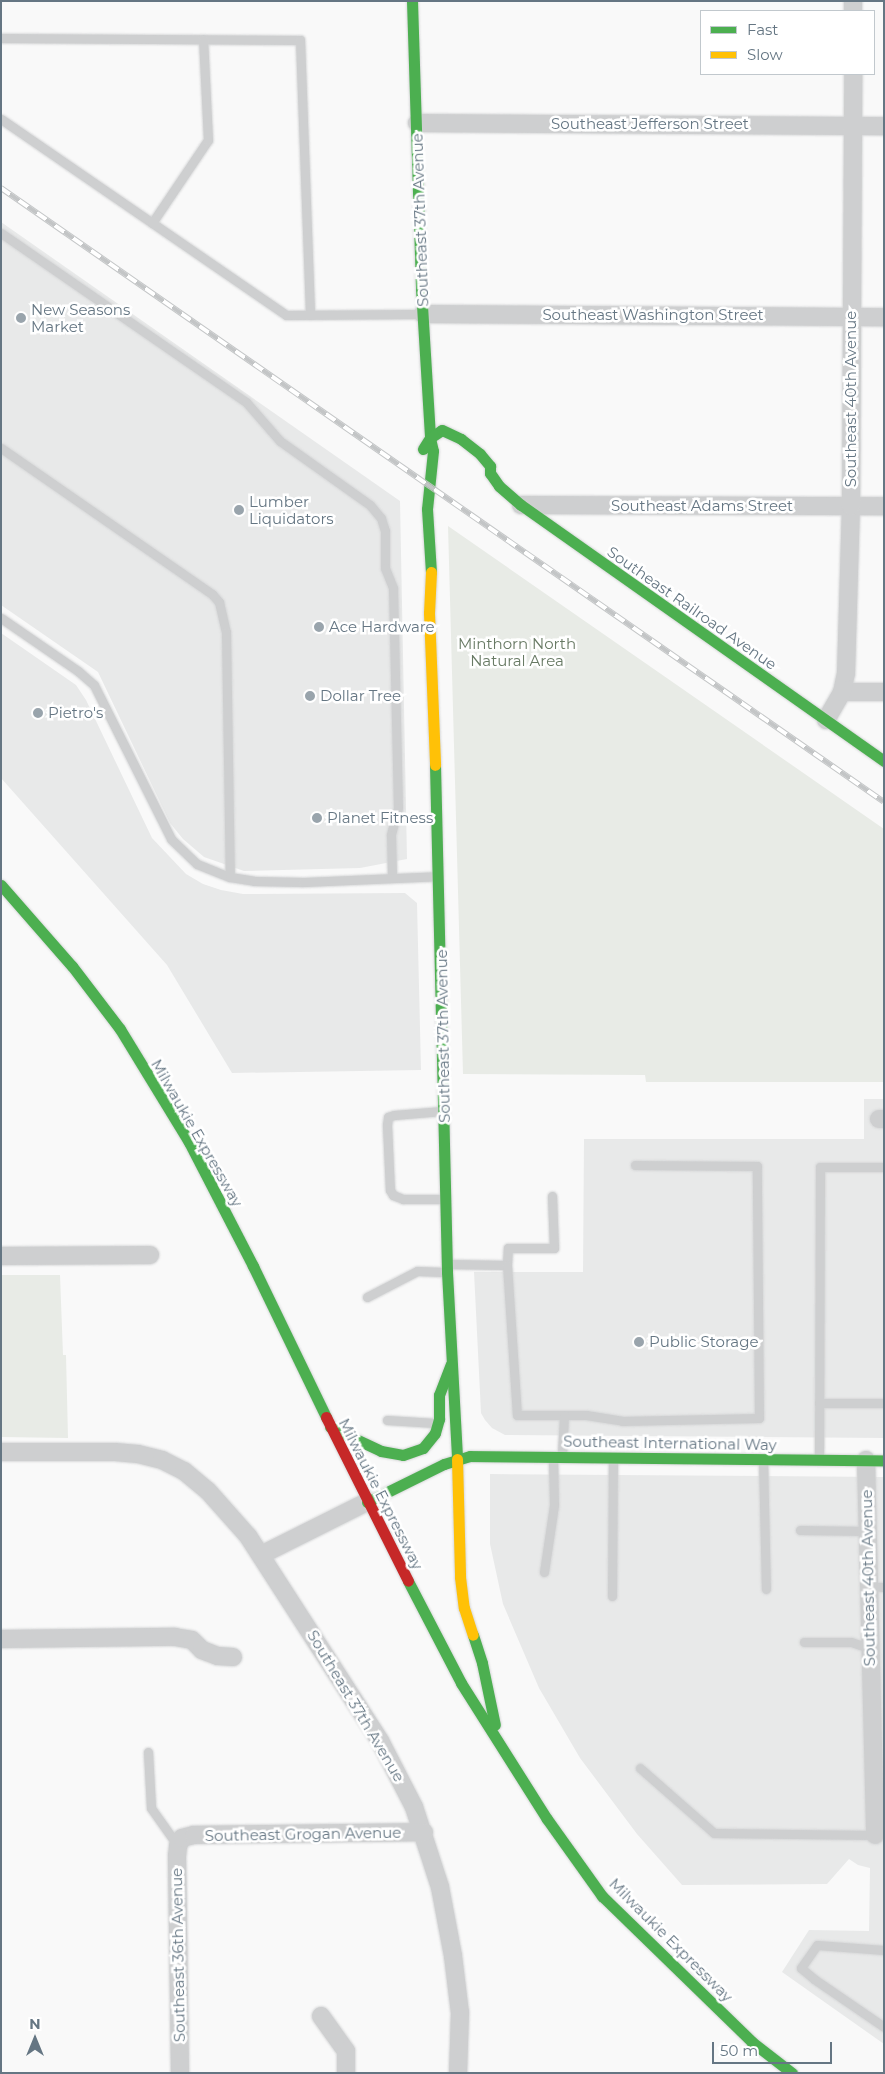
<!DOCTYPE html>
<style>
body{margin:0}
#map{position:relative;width:885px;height:2074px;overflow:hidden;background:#f9f9f9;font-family:Montserrat,sans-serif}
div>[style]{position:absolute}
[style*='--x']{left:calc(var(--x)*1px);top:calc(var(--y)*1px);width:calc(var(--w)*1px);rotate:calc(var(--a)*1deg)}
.built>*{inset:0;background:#e8e9e9}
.green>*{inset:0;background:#e8ebe6}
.roads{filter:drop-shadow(0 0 1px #d5d6d7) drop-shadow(0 0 1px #d5d6d7)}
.lane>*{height:9px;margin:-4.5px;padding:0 4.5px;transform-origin:4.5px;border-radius:4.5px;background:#cecfd0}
.street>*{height:18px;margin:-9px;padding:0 9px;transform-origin:9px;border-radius:9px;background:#cecfd0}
.fast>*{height:11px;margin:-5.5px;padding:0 5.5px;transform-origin:5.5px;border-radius:5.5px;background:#4caf50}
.slow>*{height:11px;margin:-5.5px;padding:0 5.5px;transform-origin:5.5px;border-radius:5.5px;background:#ffc107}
.jam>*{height:11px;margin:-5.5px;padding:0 5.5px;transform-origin:5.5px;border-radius:5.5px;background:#c62828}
.rail>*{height:5.5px;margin-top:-2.75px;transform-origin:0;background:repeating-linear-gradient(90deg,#fff 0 11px,#c3c5c6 0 22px);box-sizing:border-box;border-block:1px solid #c3c5c6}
.dots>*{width:14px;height:14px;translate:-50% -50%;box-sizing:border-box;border:2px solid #fff;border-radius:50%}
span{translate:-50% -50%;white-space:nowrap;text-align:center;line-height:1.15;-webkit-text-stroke:5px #fff;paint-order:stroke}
.street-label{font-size:15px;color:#657683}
.poi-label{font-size:15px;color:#657683}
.left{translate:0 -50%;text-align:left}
.park-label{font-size:15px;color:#687a64}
.frame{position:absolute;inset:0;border:2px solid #657683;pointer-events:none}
.legend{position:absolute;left:700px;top:10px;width:175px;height:65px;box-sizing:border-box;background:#fff;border:1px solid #c1c8cd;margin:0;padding:6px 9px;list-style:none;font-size:15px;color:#657683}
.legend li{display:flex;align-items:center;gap:10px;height:25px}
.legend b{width:25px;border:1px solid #c1c8cd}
.north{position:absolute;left:10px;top:2014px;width:50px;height:50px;-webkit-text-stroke:4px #fff;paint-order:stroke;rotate:0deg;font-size:14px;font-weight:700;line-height:20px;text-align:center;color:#657683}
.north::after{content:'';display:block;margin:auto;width:18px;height:22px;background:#657683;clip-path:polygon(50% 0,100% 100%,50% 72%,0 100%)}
.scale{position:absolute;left:712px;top:2042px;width:120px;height:22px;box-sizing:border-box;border:2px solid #657683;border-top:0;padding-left:6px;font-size:15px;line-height:18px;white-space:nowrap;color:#657683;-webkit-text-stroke:4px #fff;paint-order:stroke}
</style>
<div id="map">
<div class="built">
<div style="clip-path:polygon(1px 222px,400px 501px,407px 859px,360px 868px,244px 871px,204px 857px,183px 839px,170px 823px,98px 672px,1px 605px)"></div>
<div style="clip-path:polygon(1px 633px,76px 685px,86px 700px,152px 838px,186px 874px,203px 884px,221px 890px,243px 894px,405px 893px,417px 903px,421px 1070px,232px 1073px,167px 965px,1px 778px)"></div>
<div style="clip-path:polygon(864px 1099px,884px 1099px,884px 1438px,505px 1435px,492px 1428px,485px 1420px,481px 1413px,474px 1272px,583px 1272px,584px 1139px,864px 1139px)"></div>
<div style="clip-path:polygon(490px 1474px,884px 1477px,884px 2044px,782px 1972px,809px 1930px,869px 1931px,870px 1868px,858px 1865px,849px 1859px,827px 1884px,682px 1885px,637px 1834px,580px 1758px,539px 1688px,503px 1604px,490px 1544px)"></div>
</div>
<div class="green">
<div style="clip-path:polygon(448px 526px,884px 829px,884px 1082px,646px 1082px,645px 1075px,463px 1074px)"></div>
<div style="clip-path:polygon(1px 1275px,60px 1275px,63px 1355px,66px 1355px,68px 1438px,1px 1437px)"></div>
</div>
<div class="roads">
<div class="lane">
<div style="--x:1;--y:38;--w:299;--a:0.4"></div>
<div style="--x:300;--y:40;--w:275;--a:87.9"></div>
<div style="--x:1;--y:119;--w:346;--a:34.5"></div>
<div style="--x:286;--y:315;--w:134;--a:-0.4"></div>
<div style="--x:152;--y:223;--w:100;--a:-56"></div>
<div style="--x:208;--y:140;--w:101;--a:-92.8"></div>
<div style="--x:1;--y:233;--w:298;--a:34.6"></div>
<div style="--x:246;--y:402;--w:52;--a:48.9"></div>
<div style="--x:280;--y:441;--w:110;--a:35.4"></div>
<div style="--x:370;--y:505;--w:17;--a:50"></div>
<div style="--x:381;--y:518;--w:14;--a:73"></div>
<div style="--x:385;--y:531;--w:37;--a:90"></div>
<div style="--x:385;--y:568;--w:22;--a:68"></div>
<div style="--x:393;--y:588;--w:220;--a:88.7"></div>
<div style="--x:398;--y:808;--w:28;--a:105"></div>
<div style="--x:391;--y:835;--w:42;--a:88.6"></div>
<div style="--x:1;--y:448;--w:257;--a:34.7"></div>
<div style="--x:212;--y:594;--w:11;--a:49"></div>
<div style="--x:219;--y:602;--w:31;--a:77"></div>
<div style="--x:226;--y:632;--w:245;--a:89.1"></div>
<div style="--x:1;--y:618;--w:93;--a:34.5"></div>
<div style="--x:78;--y:671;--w:21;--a:41"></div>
<div style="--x:94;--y:685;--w:172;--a:63.4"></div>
<div style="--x:171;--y:839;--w:36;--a:44"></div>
<div style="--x:197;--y:864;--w:35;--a:22"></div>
<div style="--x:230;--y:877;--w:24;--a:9"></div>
<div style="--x:254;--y:881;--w:49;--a:1.2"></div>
<div style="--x:303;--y:882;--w:135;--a:-2.5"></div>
<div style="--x:442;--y:1111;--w:48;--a:175.2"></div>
<div style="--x:394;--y:1115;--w:6;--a:162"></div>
<div style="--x:388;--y:1117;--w:8;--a:97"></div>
<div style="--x:387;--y:1125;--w:65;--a:87.4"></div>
<div style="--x:390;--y:1190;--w:6;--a:59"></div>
<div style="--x:393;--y:1195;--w:11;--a:22"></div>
<div style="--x:403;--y:1199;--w:40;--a:0"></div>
<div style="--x:447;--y:1264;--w:60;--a:1"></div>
<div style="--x:507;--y:1265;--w:17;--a:-87"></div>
<div style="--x:508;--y:1248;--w:46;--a:0"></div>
<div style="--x:554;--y:1248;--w:52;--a:-92.2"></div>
<div style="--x:507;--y:1265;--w:150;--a:86.2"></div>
<div style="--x:517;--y:1415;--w:69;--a:0"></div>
<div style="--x:586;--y:1415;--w:36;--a:9"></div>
<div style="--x:622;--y:1421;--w:137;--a:-1.3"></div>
<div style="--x:759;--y:1418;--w:252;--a:-90.5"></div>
<div style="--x:757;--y:1166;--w:122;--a:-179.5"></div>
<div style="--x:367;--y:1297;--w:56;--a:-27.5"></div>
<div style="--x:417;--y:1271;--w:27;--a:2"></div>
<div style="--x:819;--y:1403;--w:65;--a:0"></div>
<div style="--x:387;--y:1420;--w:48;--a:3.6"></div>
<div style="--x:562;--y:1455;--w:40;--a:-87.1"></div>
<div style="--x:819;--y:1457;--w:290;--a:-89.8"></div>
<div style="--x:820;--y:1167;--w:64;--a:0"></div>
<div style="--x:763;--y:1459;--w:130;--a:88.7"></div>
<div style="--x:800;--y:1530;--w:67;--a:0.9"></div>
<div style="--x:544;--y:1572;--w:68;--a:-81.5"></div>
<div style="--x:554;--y:1505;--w:46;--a:-91.2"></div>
<div style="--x:868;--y:1586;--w:16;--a:4"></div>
<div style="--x:612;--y:1596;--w:136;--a:-89.6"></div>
<div style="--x:804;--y:1642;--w:47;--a:0"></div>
<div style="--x:851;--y:1642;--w:20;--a:18"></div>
<div style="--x:148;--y:1752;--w:56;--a:86.9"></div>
<div style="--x:151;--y:1808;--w:47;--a:54.6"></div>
<div style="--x:640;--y:1768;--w:98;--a:41.3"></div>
<div style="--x:714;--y:1833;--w:161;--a:0.7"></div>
<div style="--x:875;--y:1835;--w:9;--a:-18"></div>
<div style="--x:884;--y:1950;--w:67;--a:-175.7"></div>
<div style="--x:817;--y:1945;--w:28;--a:125"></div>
<div style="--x:801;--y:1968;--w:17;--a:40"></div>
<div style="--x:814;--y:1979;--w:85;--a:34.4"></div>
</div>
<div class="street">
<div style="--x:853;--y:1;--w:10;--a:90"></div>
<div style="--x:417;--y:123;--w:467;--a:0.4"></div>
<div style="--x:423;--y:314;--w:461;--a:0.4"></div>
<div style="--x:521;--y:505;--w:363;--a:0.2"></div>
<div style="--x:842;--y:692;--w:42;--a:0"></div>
<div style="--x:826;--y:720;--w:32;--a:-60"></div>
<div style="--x:842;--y:692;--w:19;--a:-78"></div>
<div style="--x:846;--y:673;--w:167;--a:-88.3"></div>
<div style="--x:851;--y:506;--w:432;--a:-89.7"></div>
<div style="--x:879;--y:1119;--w:5;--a:0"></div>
<div style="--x:1;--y:1256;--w:149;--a:-0.4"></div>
<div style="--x:1;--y:1452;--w:114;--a:0"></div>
<div style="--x:115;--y:1452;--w:23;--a:5"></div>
<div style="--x:138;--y:1454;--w:25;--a:14"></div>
<div style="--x:162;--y:1460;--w:25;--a:27"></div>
<div style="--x:184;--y:1471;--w:31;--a:40"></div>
<div style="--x:208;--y:1491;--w:60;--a:48.4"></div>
<div style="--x:248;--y:1536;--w:244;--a:57.2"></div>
<div style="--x:380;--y:1741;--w:74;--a:62.7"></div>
<div style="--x:414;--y:1807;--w:84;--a:72"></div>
<div style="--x:440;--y:1887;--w:70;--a:79.3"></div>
<div style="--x:453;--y:1956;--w:57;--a:83"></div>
<div style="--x:460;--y:2013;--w:60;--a:91.9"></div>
<div style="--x:866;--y:1460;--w:375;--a:88.6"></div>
<div style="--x:261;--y:1555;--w:119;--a:-26.6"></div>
<div style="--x:1;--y:1639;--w:174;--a:-0.7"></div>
<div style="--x:175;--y:1637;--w:17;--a:10"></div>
<div style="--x:192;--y:1640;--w:14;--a:45"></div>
<div style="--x:202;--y:1650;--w:17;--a:21"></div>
<div style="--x:218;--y:1656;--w:15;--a:4"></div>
<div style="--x:321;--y:2016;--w:43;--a:54.5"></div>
<div style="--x:346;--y:2051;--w:22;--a:90"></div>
<div style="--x:180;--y:2073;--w:217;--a:-90.8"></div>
<div style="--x:177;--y:1856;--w:10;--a:-84"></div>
<div style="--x:178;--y:1846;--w:9;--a:-63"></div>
<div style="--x:182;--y:1838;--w:12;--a:-14"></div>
<div style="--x:194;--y:1835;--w:230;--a:-0.7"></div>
</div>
<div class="fast">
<div style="--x:412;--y:1;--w:288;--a:88.2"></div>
<div style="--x:421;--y:289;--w:149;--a:86.5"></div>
<div style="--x:430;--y:438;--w:13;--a:77"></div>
<div style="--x:433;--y:451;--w:58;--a:95.9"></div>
<div style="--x:427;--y:509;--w:63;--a:86.4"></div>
<div style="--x:423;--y:449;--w:13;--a:-58"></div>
<div style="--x:430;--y:438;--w:14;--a:-34"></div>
<div style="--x:442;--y:430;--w:21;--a:25"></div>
<div style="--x:461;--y:439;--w:24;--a:38"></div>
<div style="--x:480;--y:454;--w:16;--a:50"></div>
<div style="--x:490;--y:466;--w:7;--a:90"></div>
<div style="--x:490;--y:473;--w:16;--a:55"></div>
<div style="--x:499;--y:486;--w:29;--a:41"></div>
<div style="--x:521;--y:505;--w:444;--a:35.2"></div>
<div style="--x:435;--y:765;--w:507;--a:88.64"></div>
<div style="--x:447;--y:1272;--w:187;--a:86.9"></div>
<div style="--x:1;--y:885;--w:108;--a:48.8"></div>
<div style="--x:72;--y:966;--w:79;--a:52.7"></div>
<div style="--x:120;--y:1029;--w:132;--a:58.6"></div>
<div style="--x:189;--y:1142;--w:140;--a:62.7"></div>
<div style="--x:253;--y:1266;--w:168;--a:64.2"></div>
<div style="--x:330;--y:1427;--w:56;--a:25.2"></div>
<div style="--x:381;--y:1451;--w:22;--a:10"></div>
<div style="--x:403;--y:1455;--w:21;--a:-19"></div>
<div style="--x:423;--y:1448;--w:19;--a:-51"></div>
<div style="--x:435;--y:1433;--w:15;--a:-74"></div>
<div style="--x:439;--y:1419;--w:24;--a:-90"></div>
<div style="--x:439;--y:1395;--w:33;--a:-69"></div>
<div style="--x:367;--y:1502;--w:86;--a:-26.3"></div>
<div style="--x:444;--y:1464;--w:27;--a:-17"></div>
<div style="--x:470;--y:1456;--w:414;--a:0.6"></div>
<div style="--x:408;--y:1581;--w:115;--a:62.5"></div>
<div style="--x:461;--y:1683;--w:161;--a:57.7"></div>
<div style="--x:547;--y:1819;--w:95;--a:54.5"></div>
<div style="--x:602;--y:1896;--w:209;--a:44.2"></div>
<div style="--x:752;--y:2042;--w:51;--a:37.8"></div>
<div style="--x:473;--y:1635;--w:29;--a:72"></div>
<div style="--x:482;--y:1663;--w:63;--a:78.2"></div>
</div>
<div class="slow">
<div style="--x:431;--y:572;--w:41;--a:92.8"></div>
<div style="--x:429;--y:613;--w:152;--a:87.7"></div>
<div style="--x:457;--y:1459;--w:118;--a:88.5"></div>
<div style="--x:460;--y:1577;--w:31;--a:83"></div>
<div style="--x:464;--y:1608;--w:28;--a:72"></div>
</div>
<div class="jam">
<div style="--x:326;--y:1417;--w:183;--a:63.4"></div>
</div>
</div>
<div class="rail">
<div style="--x:1;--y:188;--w:1075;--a:34.81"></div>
</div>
<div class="dots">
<div style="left:21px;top:318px;background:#99a4ac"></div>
<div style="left:239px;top:510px;background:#99a4ac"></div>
<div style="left:319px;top:627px;background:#99a4ac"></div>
<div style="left:310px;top:696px;background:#99a4ac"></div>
<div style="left:38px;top:713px;background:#99a4ac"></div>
<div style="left:317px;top:818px;background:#99a4ac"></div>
<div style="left:639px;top:1342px;background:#99a4ac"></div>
</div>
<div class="street-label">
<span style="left:650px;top:124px">Southeast Jefferson Street</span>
<span style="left:420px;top:220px;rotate:-92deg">Southeast 37th Avenue</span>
<span style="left:653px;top:315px">Southeast Washington Street</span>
<span style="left:851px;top:399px;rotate:-90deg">Southeast 40th Avenue</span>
<span style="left:702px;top:506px">Southeast Adams Street</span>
<span style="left:692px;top:608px;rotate:35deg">Southeast Railroad Avenue</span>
<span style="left:443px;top:1036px;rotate:-91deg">Southeast 37th Avenue</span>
<span style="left:197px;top:1133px;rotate:60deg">Milwaukie Expressway</span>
<span style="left:670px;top:1443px;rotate:1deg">Southeast International Way</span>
<span style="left:381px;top:1494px;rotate:63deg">Milwaukie Expressway</span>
<span style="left:868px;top:1578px;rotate:-91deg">Southeast 40th Avenue</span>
<span style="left:356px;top:1706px;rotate:59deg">Southeast 37th Avenue</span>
<span style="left:303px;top:1834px;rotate:-1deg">Southeast Grogan Avenue</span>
<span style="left:671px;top:1940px;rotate:45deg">Milwaukie Expressway</span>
<span style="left:178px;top:1955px;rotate:-91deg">Southeast 36th Avenue</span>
</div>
<div class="poi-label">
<span class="left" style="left:31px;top:318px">New Seasons<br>Market</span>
<span class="left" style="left:249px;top:510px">Lumber<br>Liquidators</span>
<span class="left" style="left:329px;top:627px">Ace Hardware</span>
<span class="left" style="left:320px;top:696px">Dollar Tree</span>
<span class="left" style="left:48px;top:713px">Pietro's</span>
<span class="left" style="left:327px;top:818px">Planet Fitness</span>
<span class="left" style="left:649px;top:1342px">Public Storage</span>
</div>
<div class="park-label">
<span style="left:517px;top:652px">Minthorn North<br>Natural Area</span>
</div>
<div class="frame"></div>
<ul class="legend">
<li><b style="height:6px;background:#4caf50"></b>Fast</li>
<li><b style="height:6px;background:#ffc107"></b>Slow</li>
</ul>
<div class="north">N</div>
<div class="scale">50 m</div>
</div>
